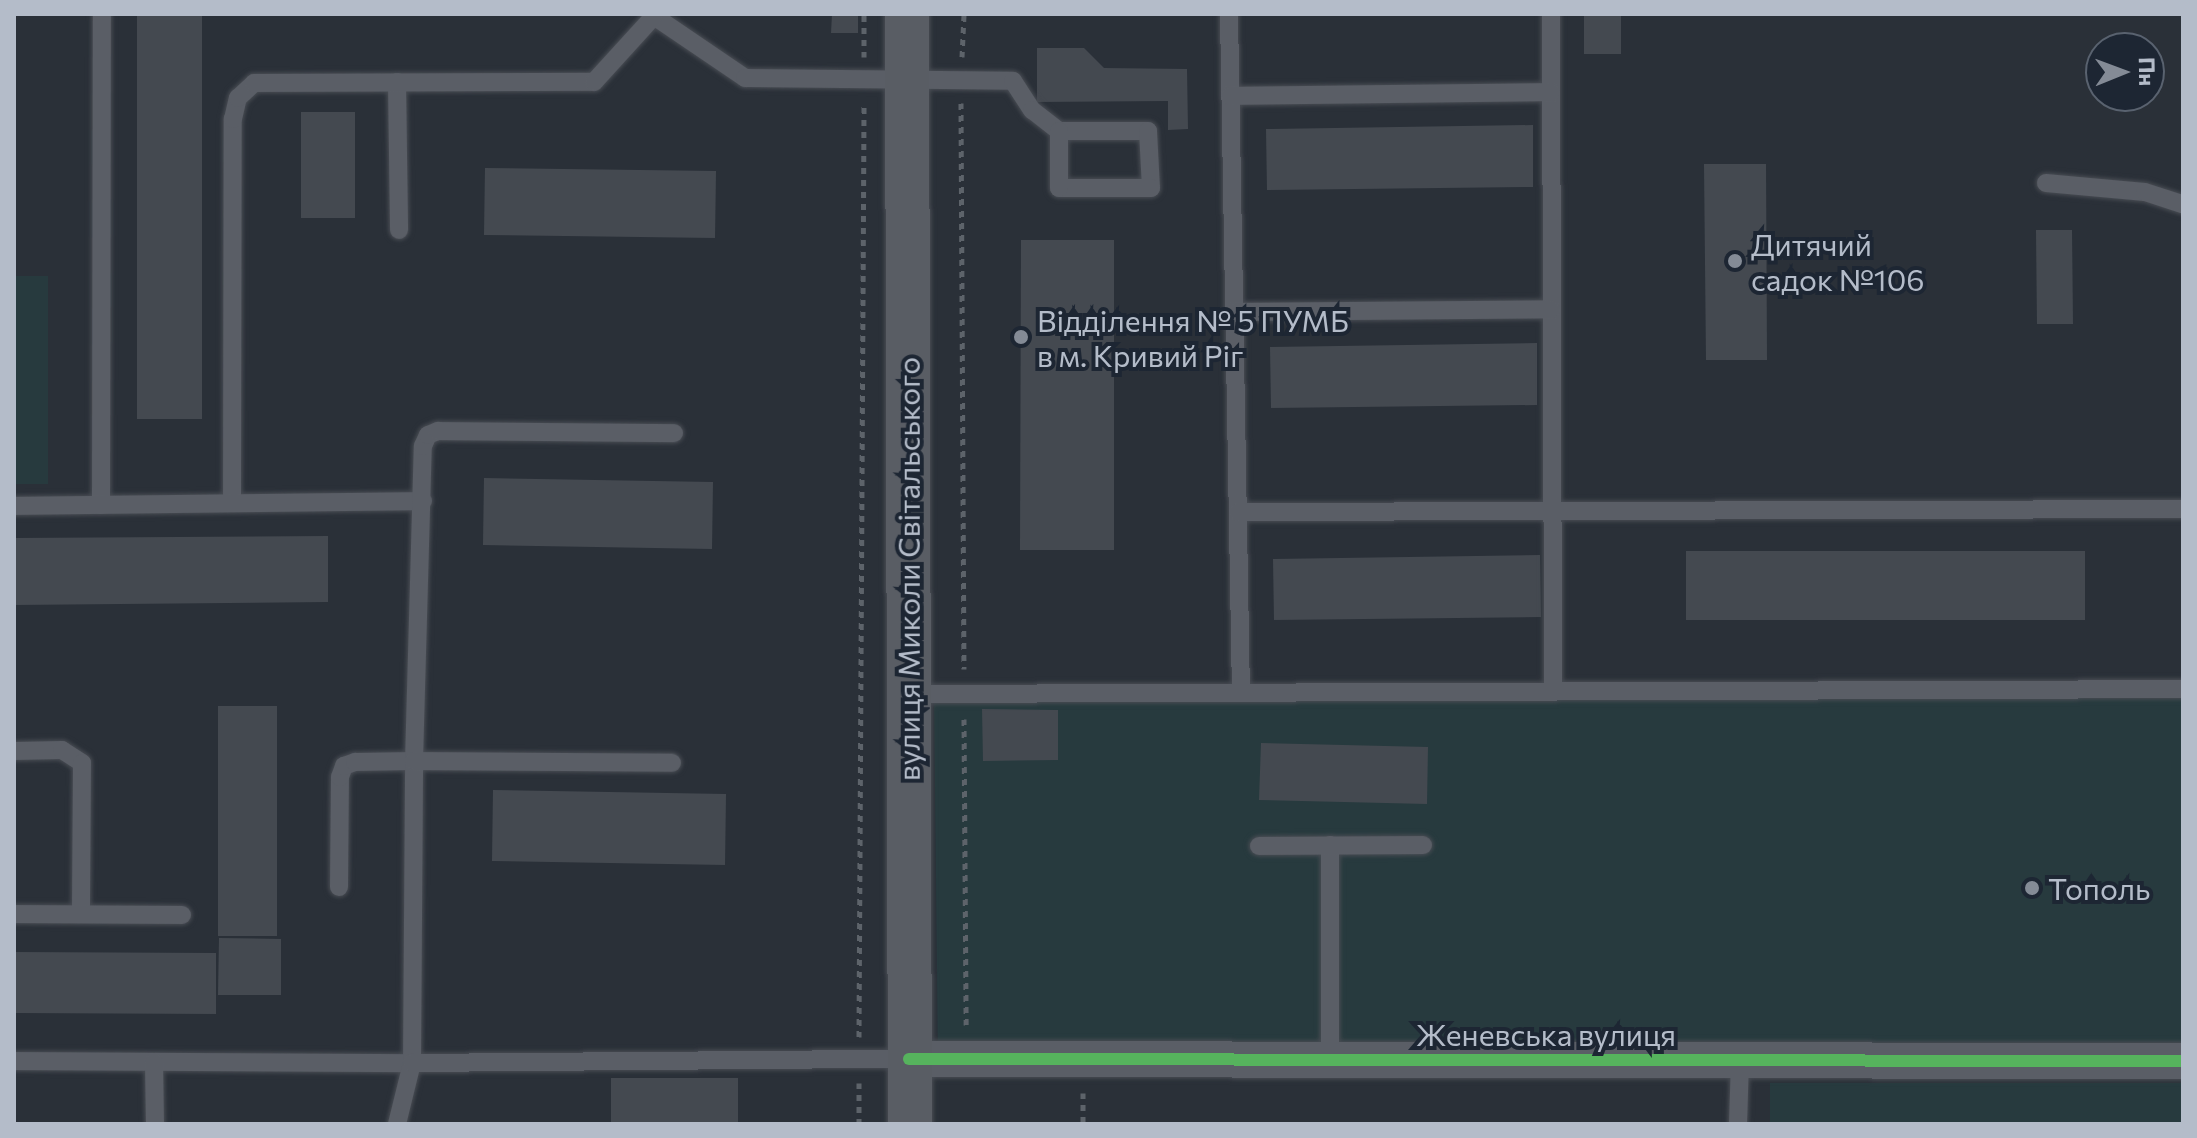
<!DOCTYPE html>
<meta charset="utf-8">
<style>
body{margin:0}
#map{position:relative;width:2197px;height:1138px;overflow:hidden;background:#2a3038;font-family:Commissioner,sans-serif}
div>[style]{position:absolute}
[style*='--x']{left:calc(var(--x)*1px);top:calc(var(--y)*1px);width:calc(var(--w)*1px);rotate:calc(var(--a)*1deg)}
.green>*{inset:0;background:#273a3e}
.building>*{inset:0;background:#444950}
.path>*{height:5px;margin-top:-2.5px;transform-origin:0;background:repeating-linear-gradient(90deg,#5d636a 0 6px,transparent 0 12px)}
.roads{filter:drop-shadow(0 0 2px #484c53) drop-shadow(0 0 2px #484c53)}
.lane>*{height:18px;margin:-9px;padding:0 9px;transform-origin:9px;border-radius:9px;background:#5a5e66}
.street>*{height:36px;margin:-18px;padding:0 18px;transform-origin:18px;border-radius:18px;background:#5a5e66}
.secondary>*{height:44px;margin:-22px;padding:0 22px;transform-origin:22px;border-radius:22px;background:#595d64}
.cycleway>*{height:12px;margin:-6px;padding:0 6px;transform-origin:6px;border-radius:6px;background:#56b35d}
.dots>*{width:22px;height:22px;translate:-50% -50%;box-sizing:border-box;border:4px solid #1d2633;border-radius:50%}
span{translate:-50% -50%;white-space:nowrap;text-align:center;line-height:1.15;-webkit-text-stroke:8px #1d2633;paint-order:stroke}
.poi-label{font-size:30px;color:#b4bcc9}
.left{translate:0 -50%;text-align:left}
.street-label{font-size:30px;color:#b4bcc9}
.frame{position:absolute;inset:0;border:16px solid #b4bcc9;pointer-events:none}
.north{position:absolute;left:2085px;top:32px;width:80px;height:80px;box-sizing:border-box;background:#1d2633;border:2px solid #59626f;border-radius:50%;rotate:89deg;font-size:22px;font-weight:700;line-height:32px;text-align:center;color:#b4bcc9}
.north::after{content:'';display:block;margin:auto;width:28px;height:36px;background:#848b96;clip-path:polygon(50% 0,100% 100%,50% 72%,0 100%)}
</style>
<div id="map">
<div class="green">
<div style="clip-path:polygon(14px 276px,48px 276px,48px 484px,14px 484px)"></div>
<div style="clip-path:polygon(2183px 689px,2183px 1061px,938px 1058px,934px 694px)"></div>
<div style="clip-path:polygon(1770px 1083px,2183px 1083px,2183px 1124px,1770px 1124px)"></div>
</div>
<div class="building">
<div style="clip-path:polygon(137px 14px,202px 14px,202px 419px,137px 419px)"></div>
<div style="clip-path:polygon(832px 14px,858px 14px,858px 33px,831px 33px)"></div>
<div style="clip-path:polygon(1584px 14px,1621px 14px,1621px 54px,1584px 54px)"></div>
<div style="clip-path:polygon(1037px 48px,1084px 48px,1104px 68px,1187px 69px,1188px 129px,1168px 130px,1168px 101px,1037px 102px)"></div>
<div style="clip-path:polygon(301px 112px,355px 112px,355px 218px,301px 218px)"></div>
<div style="clip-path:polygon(1533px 125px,1533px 187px,1267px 190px,1266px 129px)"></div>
<div style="clip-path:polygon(1704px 164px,1766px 164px,1767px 360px,1706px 360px)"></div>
<div style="clip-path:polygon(485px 168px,716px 171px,715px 238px,484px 235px)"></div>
<div style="clip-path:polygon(2036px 230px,2072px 230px,2073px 324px,2037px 324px)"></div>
<div style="clip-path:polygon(1021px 240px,1114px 240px,1114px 550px,1020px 550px)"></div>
<div style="clip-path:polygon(1537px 343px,1537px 405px,1271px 408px,1270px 347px)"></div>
<div style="clip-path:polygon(484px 478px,713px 482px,712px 549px,483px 545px)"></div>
<div style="clip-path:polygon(328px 536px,328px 602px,14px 605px,14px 538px)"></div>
<div style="clip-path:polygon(1686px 551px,2085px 551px,2085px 620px,1686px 620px)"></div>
<div style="clip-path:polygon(1540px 555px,1541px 617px,1274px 620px,1273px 559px)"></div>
<div style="clip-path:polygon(218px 706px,277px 706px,277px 936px,218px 936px)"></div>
<div style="clip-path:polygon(982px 709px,1058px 710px,1058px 760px,983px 761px)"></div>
<div style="clip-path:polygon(1261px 743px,1428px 747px,1427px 804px,1259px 800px)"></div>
<div style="clip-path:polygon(493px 790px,726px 794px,725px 865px,492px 861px)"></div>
<div style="clip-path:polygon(219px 938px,281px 939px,281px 995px,218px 995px)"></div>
<div style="clip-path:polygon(14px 952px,216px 953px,216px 1014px,14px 1013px)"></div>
<div style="clip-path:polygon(611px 1078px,738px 1078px,738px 1124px,611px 1124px)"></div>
</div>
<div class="path">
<div style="--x:864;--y:57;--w:43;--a:-90"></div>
<div style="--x:962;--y:57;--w:43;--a:-87.3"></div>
<div style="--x:961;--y:103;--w:566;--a:89.7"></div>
<div style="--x:964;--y:719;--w:306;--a:89.6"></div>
<div style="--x:859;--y:1037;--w:934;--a:-89.69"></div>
<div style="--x:1083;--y:1093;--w:31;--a:90"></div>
<div style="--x:859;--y:1124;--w:41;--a:-90"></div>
</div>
<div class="roads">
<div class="lane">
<div style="--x:651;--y:14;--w:114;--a:34.2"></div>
<div style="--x:745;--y:78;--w:268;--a:0.6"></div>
<div style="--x:1013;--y:81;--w:35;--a:57"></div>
<div style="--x:1032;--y:110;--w:34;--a:38"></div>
<div style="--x:1059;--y:131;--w:89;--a:0"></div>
<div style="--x:1148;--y:131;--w:57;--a:87"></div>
<div style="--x:1151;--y:188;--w:92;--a:180"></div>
<div style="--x:1059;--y:188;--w:57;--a:-90"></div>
<div style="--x:1229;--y:14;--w:678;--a:88.99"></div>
<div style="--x:1551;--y:14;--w:677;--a:89.83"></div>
<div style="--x:397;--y:82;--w:148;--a:89.2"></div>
<div style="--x:1230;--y:96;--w:321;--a:-0.7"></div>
<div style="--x:2046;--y:183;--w:99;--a:5.2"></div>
<div style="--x:2145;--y:192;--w:40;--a:18"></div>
<div style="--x:1235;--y:312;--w:316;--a:-0.5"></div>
<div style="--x:232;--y:503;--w:384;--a:-89.9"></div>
<div style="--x:233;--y:119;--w:22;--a:-77"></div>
<div style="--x:238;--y:98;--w:22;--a:-43"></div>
<div style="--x:254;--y:83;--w:340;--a:-0.2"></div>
<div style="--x:594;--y:82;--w:89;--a:-47.7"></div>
<div style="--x:101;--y:505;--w:491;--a:-89.9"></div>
<div style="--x:14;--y:506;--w:409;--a:-0.7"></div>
<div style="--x:1238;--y:512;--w:945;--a:-0.18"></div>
<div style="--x:908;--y:694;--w:1275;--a:-0.22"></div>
<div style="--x:14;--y:751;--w:48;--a:-1.2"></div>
<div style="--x:62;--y:750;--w:24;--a:33"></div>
<div style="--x:82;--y:763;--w:151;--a:90.4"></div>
<div style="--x:1330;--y:845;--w:215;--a:90"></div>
<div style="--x:1259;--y:846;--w:164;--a:-0.3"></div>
<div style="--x:339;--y:887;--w:110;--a:-89.5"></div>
<div style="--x:340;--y:777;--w:12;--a:-70"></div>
<div style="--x:344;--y:766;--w:12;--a:-20"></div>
<div style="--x:355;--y:762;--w:59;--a:-1"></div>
<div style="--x:414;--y:761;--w:315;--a:-88.4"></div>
<div style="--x:423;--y:446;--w:12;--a:-66"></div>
<div style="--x:428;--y:435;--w:11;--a:-22"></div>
<div style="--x:438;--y:431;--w:236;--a:0.5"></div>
<div style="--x:14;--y:914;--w:168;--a:0.3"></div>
<div style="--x:14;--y:1061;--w:398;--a:0.3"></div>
<div style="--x:412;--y:1063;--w:302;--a:-89.6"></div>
<div style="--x:414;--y:761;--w:258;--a:0.4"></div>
<div style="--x:154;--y:1062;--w:62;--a:89.1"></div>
<div style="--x:397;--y:1124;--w:63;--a:-76.2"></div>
<div style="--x:412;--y:1063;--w:497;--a:-0.5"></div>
<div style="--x:1738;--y:1124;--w:64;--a:-88.2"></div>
</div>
<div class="street">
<div style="--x:909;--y:1059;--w:1274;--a:0.09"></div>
</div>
<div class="secondary">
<div style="--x:907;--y:14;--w:1110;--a:89.85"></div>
</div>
</div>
<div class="cycleway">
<div style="--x:909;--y:1059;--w:1274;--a:0.09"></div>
</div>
<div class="dots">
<div style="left:1735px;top:261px;background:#848b96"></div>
<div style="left:1021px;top:337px;background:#848b96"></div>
<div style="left:2032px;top:888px;background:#848b96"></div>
</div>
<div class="poi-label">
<span class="left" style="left:1751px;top:261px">Дитячий<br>садок №106</span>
<span class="left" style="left:1037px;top:337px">Відділення № 5 ПУМБ<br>в м. Кривий Ріг</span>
<span class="left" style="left:2048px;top:888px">Тополь</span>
</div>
<div class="street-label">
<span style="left:908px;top:569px;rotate:-90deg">вулиця Миколи Світальського</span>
<span style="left:1546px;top:1034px">Женевська вулиця</span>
</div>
<div class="frame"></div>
<div class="north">Пн</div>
</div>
